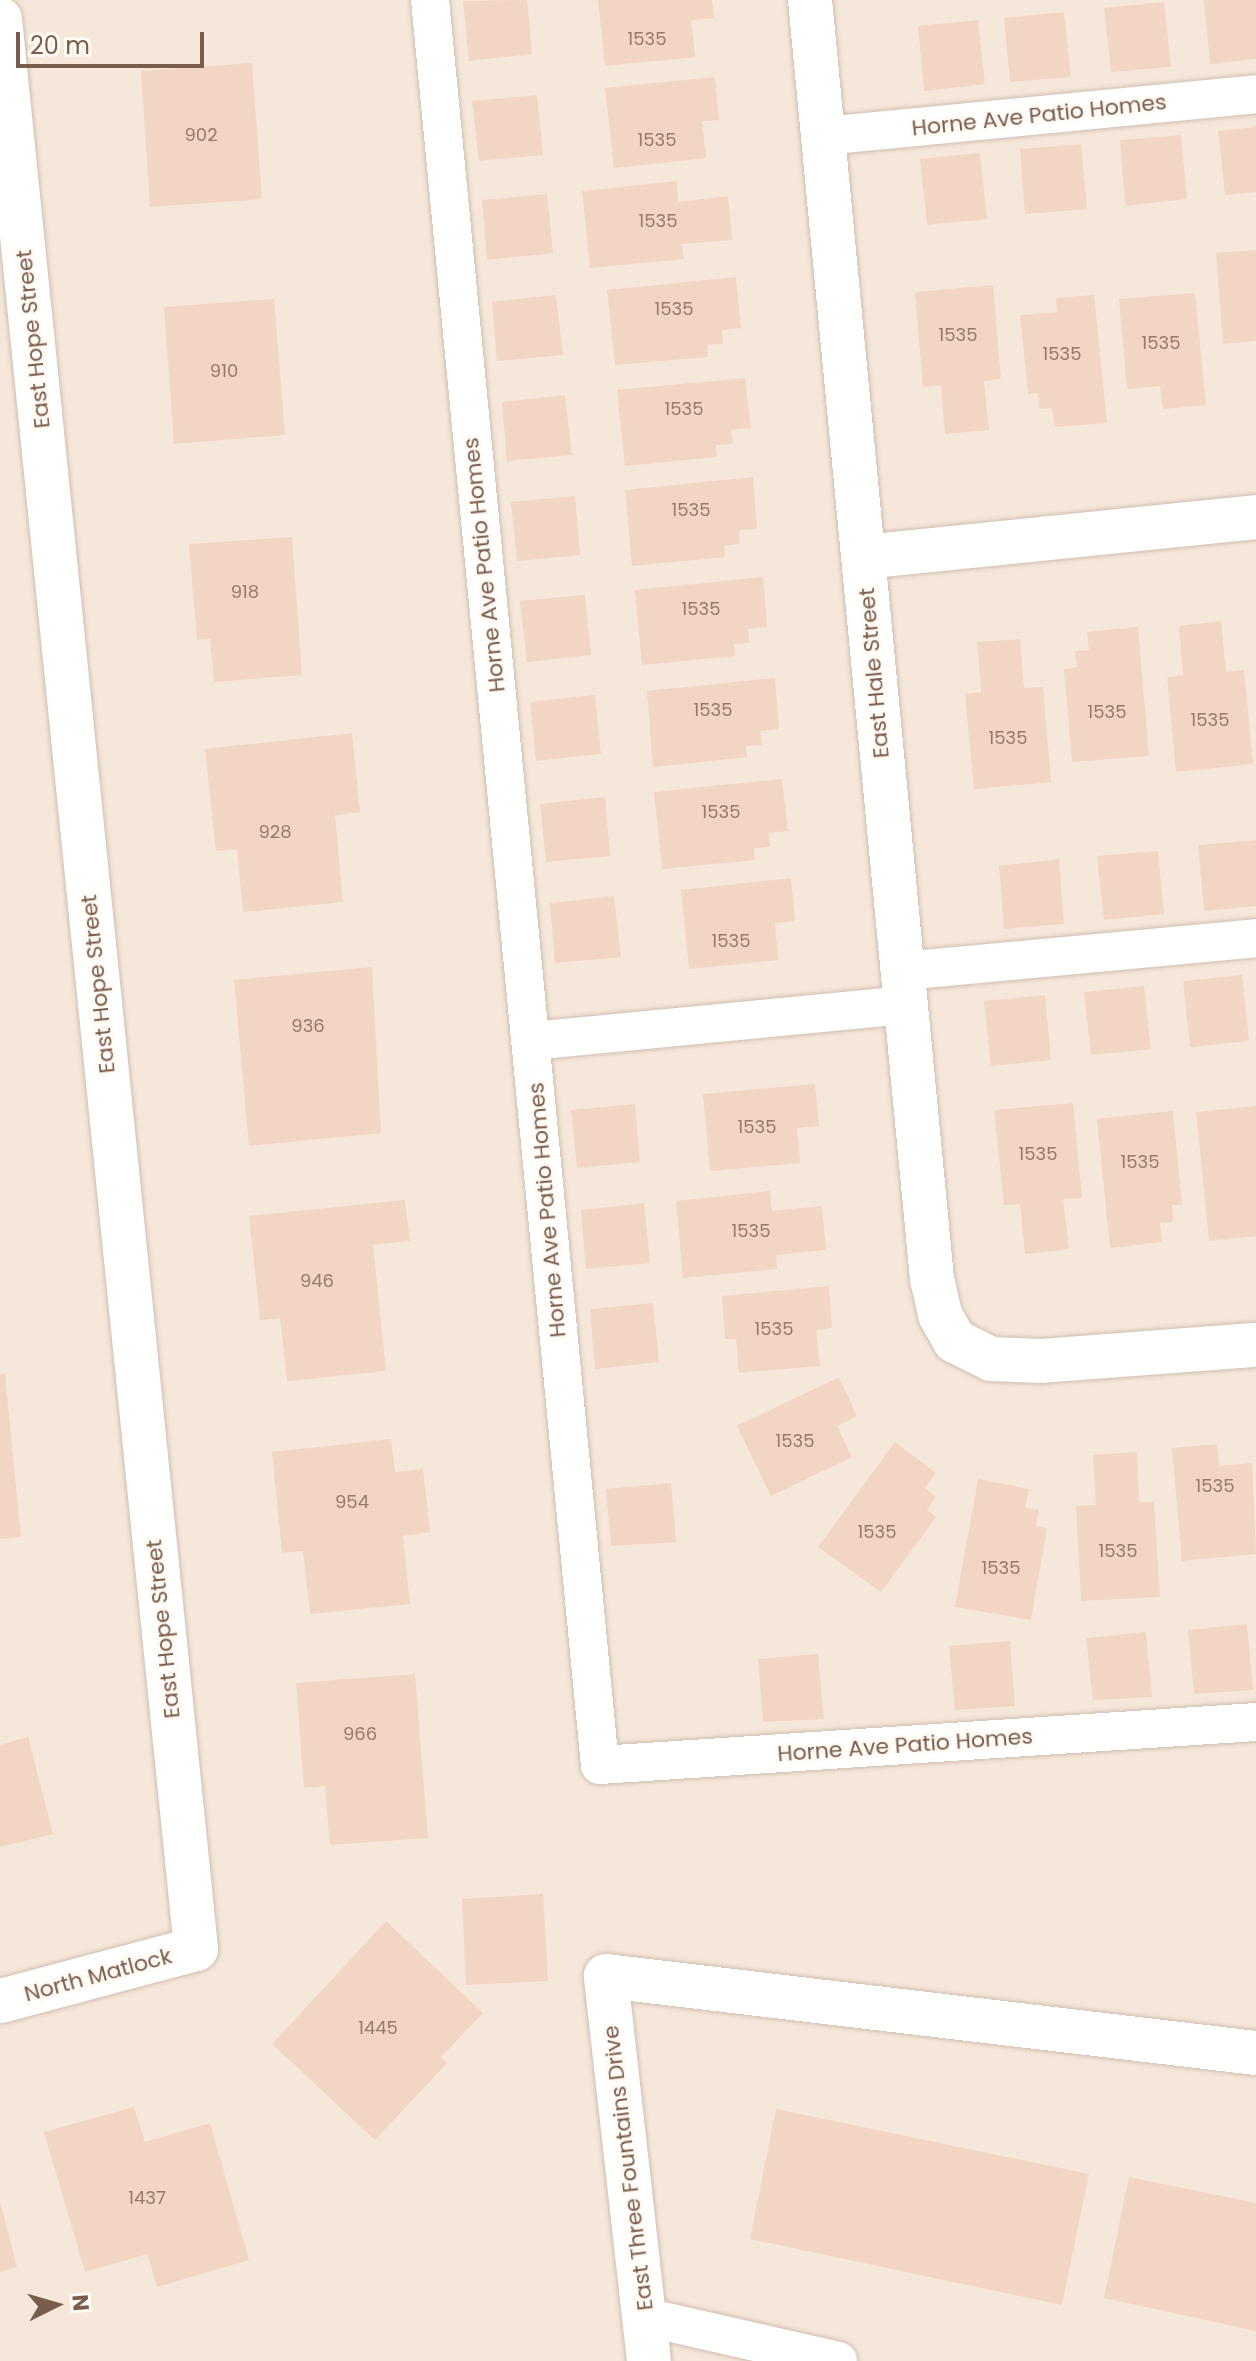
<!DOCTYPE html>
<style>
body{margin:0}
#map{position:relative;width:1256px;height:2361px;overflow:hidden;background:#fdf6ec;font-family:Poppins,sans-serif}
div>[style]{position:absolute}
[style*='--x']{left:calc(var(--x)*1px);top:calc(var(--y)*1px);width:calc(var(--w)*1px);rotate:calc(var(--a)*1deg)}
.residential>*{inset:0;background:#f5e8da}
.building>*{inset:0;background:#f3d5c3}
.roads{filter:drop-shadow(0 0 2px #d1beb0) drop-shadow(0 0 2px #d1beb0)}
.service>*{height:38px;margin:-19px;padding:0 19px;transform-origin:19px;border-radius:19px;background:#fff}
.minor>*{height:44px;margin:-22px;padding:0 22px;transform-origin:22px;border-radius:22px;background:#fff}
span{translate:-50% -50%;white-space:nowrap;text-align:center;line-height:1.15;-webkit-text-stroke:6px #fffaf3;paint-order:stroke}
.number-label{font-size:18px;color:#987a6a}
.number-label span{-webkit-text-stroke-width:0}
.street-label{font-size:22px;color:#7a5c4d}
.north{position:absolute;left:16px;top:2265px;width:80px;height:80px;-webkit-text-stroke:6px #fffaf3;paint-order:stroke;rotate:85deg;font-size:22px;font-weight:700;line-height:32px;text-align:center;color:#7a5c4d}
.north::after{content:'';display:block;margin:auto;width:28px;height:36px;background:#7a5c4d;clip-path:polygon(50% 0,100% 100%,50% 72%,0 100%)}
.scale{position:absolute;left:16px;top:32px;width:188px;height:36px;box-sizing:border-box;border:4px solid #7a5c4d;border-top:0;padding-left:10px;font-size:24px;line-height:28px;white-space:nowrap;color:#7a5c4d;-webkit-text-stroke:6px #fffaf3;paint-order:stroke}
</style>
<div id="map">
<div class="residential">
<div style="clip-path:polygon(0 0,1256px 0,1256px 2361px,0 2361px)"></div>
</div>
<div class="building">
<div style="clip-path:polygon(527px 0,532px 54px,469px 61px,463px 1px)"></div>
<div style="clip-path:polygon(598px 0,712px 0,714px 18px,691px 20px,695px 57px,605px 66px)"></div>
<div style="clip-path:polygon(1204px 0,1256px 0,1256px 59px,1210px 64px)"></div>
<div style="clip-path:polygon(1164px 2px,1171px 67px,1111px 72px,1104px 8px)"></div>
<div style="clip-path:polygon(1064px 12px,1071px 77px,1010px 82px,1004px 18px)"></div>
<div style="clip-path:polygon(978px 20px,985px 84px,924px 91px,918px 26px)"></div>
<div style="clip-path:polygon(252px 63px,262px 199px,150px 207px,141px 71px)"></div>
<div style="clip-path:polygon(715px 77px,719px 120px,702px 121px,706px 158px,614px 168px,605px 88px)"></div>
<div style="clip-path:polygon(537px 95px,543px 155px,479px 161px,472px 101px)"></div>
<div style="clip-path:polygon(1256px 127px,1256px 192px,1225px 195px,1218px 131px)"></div>
<div style="clip-path:polygon(1181px 135px,1187px 199px,1125px 206px,1120px 140px)"></div>
<div style="clip-path:polygon(1081px 144px,1087px 209px,1025px 214px,1020px 149px)"></div>
<div style="clip-path:polygon(980px 153px,987px 219px,927px 225px,920px 159px)"></div>
<div style="clip-path:polygon(677px 181px,678px 202px,728px 196px,732px 240px,682px 244px,684px 259px,590px 268px,582px 191px)"></div>
<div style="clip-path:polygon(547px 194px,553px 253px,487px 260px,482px 200px)"></div>
<div style="clip-path:polygon(1256px 250px,1256px 341px,1223px 344px,1216px 253px)"></div>
<div style="clip-path:polygon(736px 277px,741px 328px,722px 330px,723px 344px,707px 345px,708px 357px,615px 365px,607px 290px)"></div>
<div style="clip-path:polygon(993px 285px,1001px 379px,984px 381px,989px 430px,945px 434px,941px 385px,923px 387px,915px 292px)"></div>
<div style="clip-path:polygon(1195px 293px,1206px 405px,1163px 409px,1160px 386px,1127px 389px,1119px 299px)"></div>
<div style="clip-path:polygon(556px 295px,563px 355px,497px 361px,492px 302px)"></div>
<div style="clip-path:polygon(1094px 295px,1107px 423px,1055px 427px,1052px 408px,1039px 409px,1038px 393px,1028px 394px,1020px 315px,1057px 312px,1056px 298px)"></div>
<div style="clip-path:polygon(274px 299px,285px 435px,174px 444px,164px 307px)"></div>
<div style="clip-path:polygon(745px 378px,751px 428px,731px 430px,733px 444px,716px 445px,717px 457px,625px 466px,617px 390px)"></div>
<div style="clip-path:polygon(565px 395px,572px 455px,507px 461px,502px 402px)"></div>
<div style="clip-path:polygon(753px 477px,757px 529px,739px 530px,740px 544px,724px 546px,725px 557px,632px 566px,625px 490px)"></div>
<div style="clip-path:polygon(575px 496px,580px 555px,517px 561px,511px 502px)"></div>
<div style="clip-path:polygon(292px 537px,302px 675px,214px 682px,210px 639px,197px 640px,189px 544px)"></div>
<div style="clip-path:polygon(763px 577px,767px 627px,748px 629px,749px 643px,734px 644px,735px 656px,642px 665px,635px 590px)"></div>
<div style="clip-path:polygon(585px 595px,591px 655px,527px 662px,520px 601px)"></div>
<div style="clip-path:polygon(1221px 621px,1226px 672px,1244px 670px,1253px 764px,1176px 772px,1167px 677px,1183px 675px,1179px 626px)"></div>
<div style="clip-path:polygon(1138px 627px,1149px 756px,1072px 762px,1064px 669px,1077px 667px,1075px 651px,1089px 650px,1087px 632px)"></div>
<div style="clip-path:polygon(1020px 639px,1024px 688px,1043px 687px,1051px 782px,974px 789px,965px 694px,981px 692px,977px 642px)"></div>
<div style="clip-path:polygon(775px 678px,779px 729px,760px 731px,762px 745px,746px 746px,747px 757px,653px 767px,647px 691px)"></div>
<div style="clip-path:polygon(595px 695px,601px 754px,536px 761px,530px 702px)"></div>
<div style="clip-path:polygon(352px 733px,360px 812px,335px 815px,343px 902px,243px 912px,237px 849px,216px 851px,205px 749px)"></div>
<div style="clip-path:polygon(782px 779px,788px 831px,769px 833px,770px 847px,754px 848px,755px 860px,662px 869px,654px 792px)"></div>
<div style="clip-path:polygon(605px 797px,610px 856px,546px 862px,540px 804px)"></div>
<div style="clip-path:polygon(1256px 840px,1256px 906px,1204px 911px,1198px 845px)"></div>
<div style="clip-path:polygon(1158px 851px,1164px 914px,1104px 920px,1097px 856px)"></div>
<div style="clip-path:polygon(1059px 859px,1064px 924px,1004px 929px,999px 866px)"></div>
<div style="clip-path:polygon(791px 878px,795px 921px,775px 923px,778px 960px,689px 969px,681px 890px)"></div>
<div style="clip-path:polygon(614px 896px,621px 957px,555px 963px,550px 903px)"></div>
<div style="clip-path:polygon(372px 967px,381px 1133px,249px 1146px,234px 980px)"></div>
<div style="clip-path:polygon(1242px 975px,1249px 1041px,1190px 1047px,1183px 981px)"></div>
<div style="clip-path:polygon(1144px 986px,1151px 1049px,1091px 1055px,1084px 992px)"></div>
<div style="clip-path:polygon(1045px 995px,1051px 1060px,991px 1066px,984px 1001px)"></div>
<div style="clip-path:polygon(815px 1084px,819px 1126px,797px 1128px,800px 1163px,710px 1171px,703px 1094px)"></div>
<div style="clip-path:polygon(1073px 1103px,1082px 1198px,1063px 1199px,1069px 1249px,1025px 1254px,1020px 1204px,1004px 1205px,994px 1110px)"></div>
<div style="clip-path:polygon(635px 1104px,640px 1162px,577px 1168px,571px 1110px)"></div>
<div style="clip-path:polygon(1256px 1106px,1256px 1236px,1209px 1241px,1196px 1112px)"></div>
<div style="clip-path:polygon(1173px 1111px,1182px 1205px,1172px 1205px,1173px 1222px,1160px 1223px,1162px 1242px,1110px 1248px,1097px 1119px)"></div>
<div style="clip-path:polygon(770px 1191px,772px 1211px,822px 1206px,826px 1250px,776px 1255px,777px 1269px,683px 1278px,676px 1201px)"></div>
<div style="clip-path:polygon(405px 1200px,410px 1241px,373px 1245px,386px 1371px,287px 1381px,280px 1318px,260px 1320px,249px 1216px)"></div>
<div style="clip-path:polygon(644px 1203px,650px 1263px,586px 1269px,581px 1210px)"></div>
<div style="clip-path:polygon(829px 1286px,832px 1328px,816px 1330px,820px 1366px,739px 1373px,736px 1339px,725px 1339px,722px 1296px)"></div>
<div style="clip-path:polygon(653px 1303px,659px 1362px,595px 1369px,590px 1309px)"></div>
<div style="clip-path:polygon(0 1374px,5px 1374px,21px 1537px,0 1539px)"></div>
<div style="clip-path:polygon(839px 1377px,857px 1416px,837px 1426px,852px 1457px,771px 1496px,737px 1426px)"></div>
<div style="clip-path:polygon(391px 1439px,395px 1472px,423px 1469px,430px 1532px,403px 1536px,410px 1604px,310px 1614px,303px 1551px,282px 1553px,272px 1452px)"></div>
<div style="clip-path:polygon(895px 1442px,936px 1473px,925px 1488px,936px 1497px,927px 1510px,936px 1517px,881px 1592px,818px 1547px)"></div>
<div style="clip-path:polygon(1217px 1444px,1219px 1466px,1252px 1463px,1256px 1554px,1182px 1561px,1172px 1448px)"></div>
<div style="clip-path:polygon(1137px 1452px,1139px 1502px,1154px 1502px,1160px 1597px,1081px 1601px,1076px 1506px,1096px 1505px,1093px 1455px)"></div>
<div style="clip-path:polygon(978px 1479px,1029px 1489px,1025px 1508px,1039px 1510px,1036px 1526px,1047px 1528px,1031px 1620px,955px 1607px)"></div>
<div style="clip-path:polygon(671px 1483px,676px 1542px,611px 1546px,606px 1489px)"></div>
<div style="clip-path:polygon(1247px 1624px,1253px 1690px,1194px 1694px,1188px 1630px)"></div>
<div style="clip-path:polygon(1146px 1632px,1152px 1697px,1093px 1700px,1086px 1638px)"></div>
<div style="clip-path:polygon(1010px 1641px,1015px 1706px,955px 1710px,949px 1646px)"></div>
<div style="clip-path:polygon(818px 1654px,824px 1719px,763px 1722px,758px 1659px)"></div>
<div style="clip-path:polygon(415px 1674px,428px 1838px,330px 1845px,325px 1786px,304px 1788px,296px 1683px)"></div>
<div style="clip-path:polygon(28px 1737px,53px 1834px,0 1847px,0 1745px)"></div>
<div style="clip-path:polygon(543px 1894px,548px 1981px,466px 1985px,462px 1899px)"></div>
<div style="clip-path:polygon(386px 1921px,483px 2013px,441px 2057px,447px 2063px,375px 2140px,272px 2044px)"></div>
<div style="clip-path:polygon(134px 2107px,145px 2142px,210px 2123px,249px 2260px,157px 2287px,147px 2254px,85px 2272px,44px 2132px)"></div>
<div style="clip-path:polygon(776px 2109px,1089px 2174px,1062px 2305px,750px 2239px)"></div>
<div style="clip-path:polygon(1129px 2177px,1256px 2203px,1256px 2331px,1104px 2298px)"></div>
<div style="clip-path:polygon(0 2202px,17px 2267px,0 2272px)"></div>
</div>
<div class="roads">
<div class="service">
<div style="--x:430;--y:0;--w:1773;--a:84.5"></div>
<div style="--x:600;--y:1765;--w:657;--a:-3.75"></div>
<div style="--x:823;--y:136;--w:435;--a:-5.5"></div>
<div style="--x:903;--y:971;--w:355;--a:-5.3"></div>
<div style="--x:531;--y:1041;--w:377;--a:-5.5"></div>
<div style="--x:645;--y:2317;--w:198;--a:12.8"></div>
</div>
<div class="minor">
<div style="--x:810;--y:0;--w:1285;--a:84.55"></div>
<div style="--x:932;--y:1279;--w:37;--a:77"></div>
<div style="--x:940;--y:1315;--w:30;--a:60"></div>
<div style="--x:955;--y:1341;--w:40;--a:26.6"></div>
<div style="--x:991;--y:1359;--w:50;--a:2.3"></div>
<div style="--x:1041;--y:1361;--w:216;--a:-4.3"></div>
<div style="--x:0;--y:19;--w:1940;--a:84.2"></div>
<div style="--x:196;--y:1949;--w:203;--a:165.1"></div>
<div style="--x:864;--y:557;--w:394;--a:-5.8"></div>
<div style="--x:649;--y:2361;--w:387;--a:-96.4"></div>
<div style="--x:606;--y:1976;--w:655;--a:6.76"></div>
</div>
</div>
<div class="number-label">
<span style="left:647px;top:39px">1535</span>
<span style="left:201px;top:135px">902</span>
<span style="left:657px;top:140px">1535</span>
<span style="left:658px;top:221px">1535</span>
<span style="left:674px;top:309px">1535</span>
<span style="left:958px;top:335px">1535</span>
<span style="left:1161px;top:343px">1535</span>
<span style="left:1062px;top:354px">1535</span>
<span style="left:224px;top:371px">910</span>
<span style="left:684px;top:409px">1535</span>
<span style="left:691px;top:510px">1535</span>
<span style="left:245px;top:592px">918</span>
<span style="left:701px;top:609px">1535</span>
<span style="left:713px;top:710px">1535</span>
<span style="left:1107px;top:712px">1535</span>
<span style="left:1210px;top:720px">1535</span>
<span style="left:1008px;top:738px">1535</span>
<span style="left:721px;top:812px">1535</span>
<span style="left:275px;top:832px">928</span>
<span style="left:731px;top:941px">1535</span>
<span style="left:308px;top:1026px">936</span>
<span style="left:757px;top:1127px">1535</span>
<span style="left:1038px;top:1154px">1535</span>
<span style="left:1140px;top:1162px">1535</span>
<span style="left:751px;top:1231px">1535</span>
<span style="left:317px;top:1281px">946</span>
<span style="left:774px;top:1329px">1535</span>
<span style="left:795px;top:1441px">1535</span>
<span style="left:1215px;top:1486px">1535</span>
<span style="left:352px;top:1502px">954</span>
<span style="left:877px;top:1532px">1535</span>
<span style="left:1118px;top:1551px">1535</span>
<span style="left:1001px;top:1568px">1535</span>
<span style="left:360px;top:1734px">966</span>
<span style="left:378px;top:2028px">1445</span>
<span style="left:147px;top:2198px">1437</span>
</div>
<div class="street-label">
<span style="left:1039px;top:115px;rotate:-6deg">Horne Ave Patio Homes</span>
<span style="left:33px;top:339px;rotate:-96deg">East Hope Street</span>
<span style="left:484px;top:565px;rotate:-96deg">Horne Ave Patio Homes</span>
<span style="left:874px;top:673px;rotate:-95deg">East Hale Street</span>
<span style="left:98px;top:984px;rotate:-96deg">East Hope Street</span>
<span style="left:547px;top:1210px;rotate:-95deg">Horne Ave Patio Homes</span>
<span style="left:163px;top:1629px;rotate:-96deg">East Hope Street</span>
<span style="left:905px;top:1745px;rotate:-4deg">Horne Ave Patio Homes</span>
<span style="left:98px;top:1975px;rotate:-15deg">North Matlock</span>
<span style="left:628px;top:2168px;rotate:-97deg">East Three Fountains Drive</span>
</div>
<div class="north">N</div>
<div class="scale">20 m</div>
</div>
